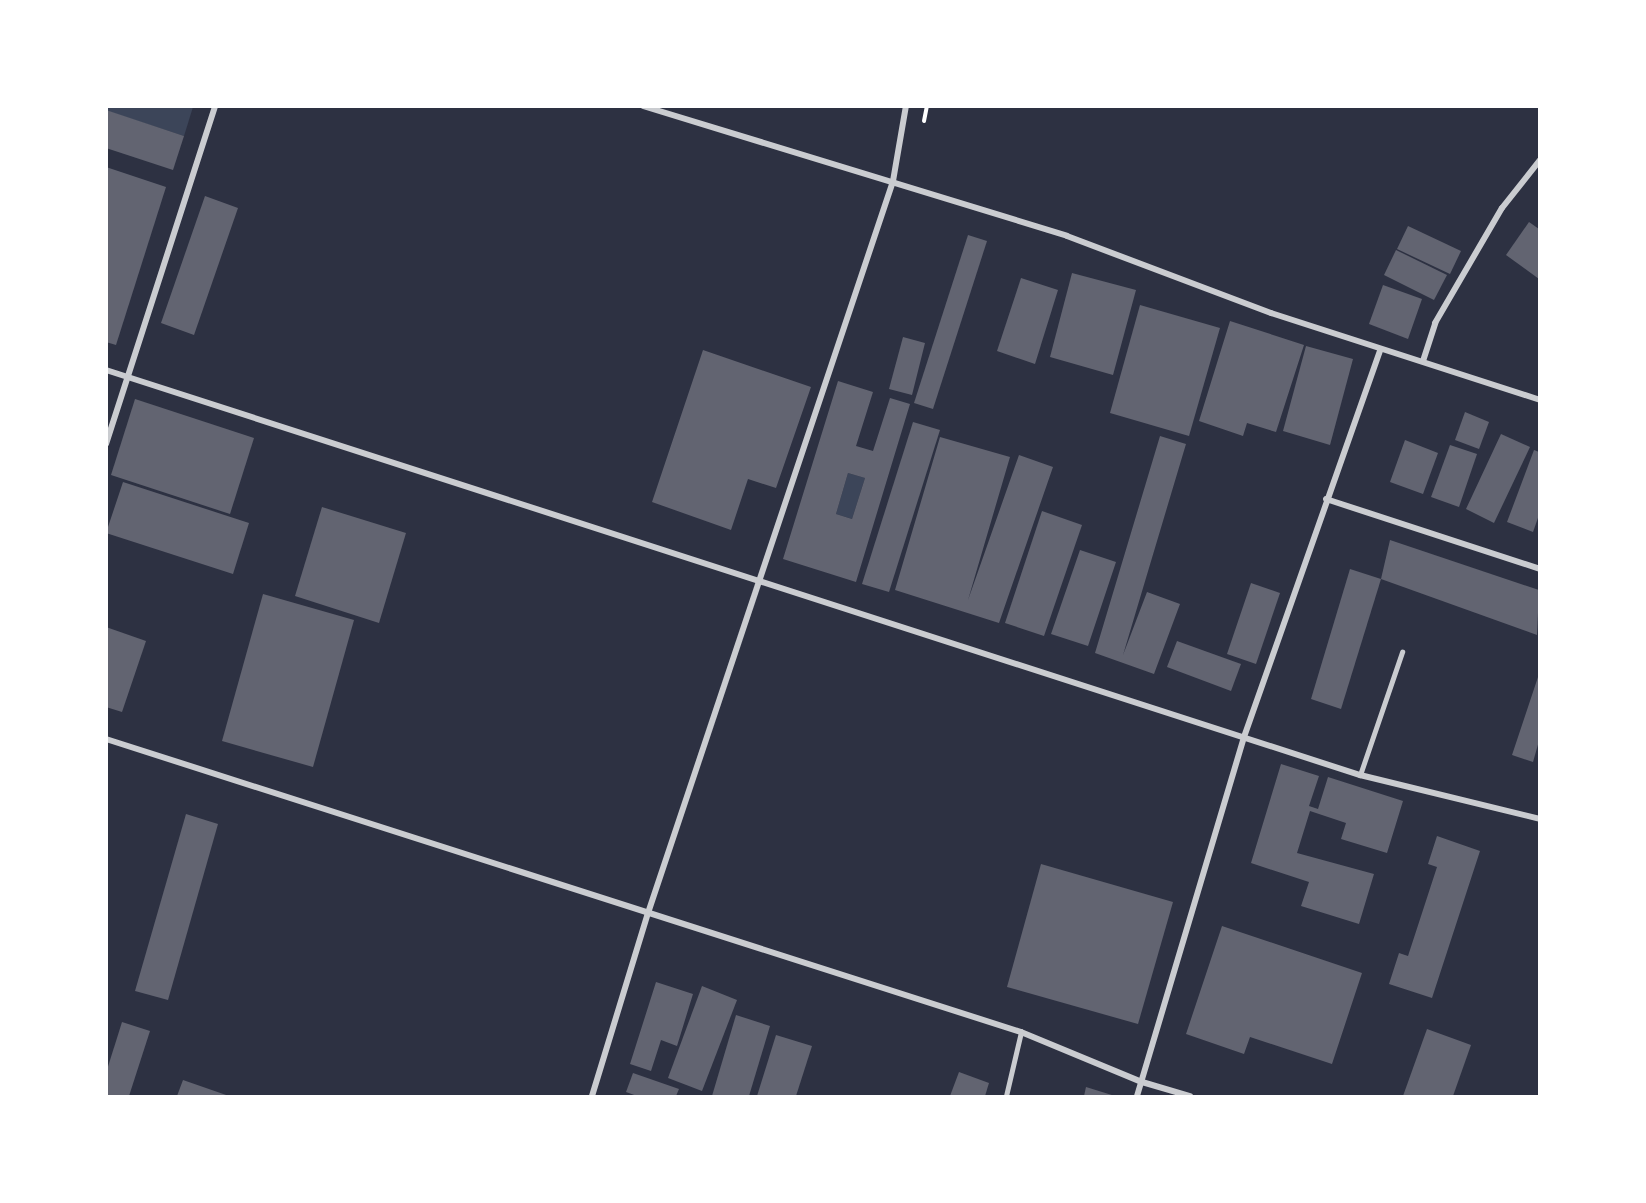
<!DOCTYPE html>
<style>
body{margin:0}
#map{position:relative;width:1646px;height:1203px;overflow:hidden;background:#2d3142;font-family:Rubik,sans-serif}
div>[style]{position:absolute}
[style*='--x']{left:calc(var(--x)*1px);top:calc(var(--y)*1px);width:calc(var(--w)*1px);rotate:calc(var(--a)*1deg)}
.green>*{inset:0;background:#3c4559}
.building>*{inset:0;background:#626471}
.path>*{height:4px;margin:-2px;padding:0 2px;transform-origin:2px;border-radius:2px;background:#fff}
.service>*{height:4.5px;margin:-2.25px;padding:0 2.25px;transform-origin:2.25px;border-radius:2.25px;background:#caccd0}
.minor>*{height:6px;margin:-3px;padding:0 3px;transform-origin:3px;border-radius:3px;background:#caccd0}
span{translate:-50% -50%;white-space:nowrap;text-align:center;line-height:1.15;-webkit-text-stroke:4.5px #fff;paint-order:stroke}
.frame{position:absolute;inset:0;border:108px solid #fff;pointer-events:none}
</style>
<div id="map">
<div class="green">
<div style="clip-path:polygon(107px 106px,193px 107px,184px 136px,107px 111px)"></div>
<div style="clip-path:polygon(848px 473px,865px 478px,852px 519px,836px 514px)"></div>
</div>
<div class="building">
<div style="clip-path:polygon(106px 110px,184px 136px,173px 170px,106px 148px)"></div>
<div style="clip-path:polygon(106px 167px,166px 187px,116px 345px,106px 342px)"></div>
<div style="clip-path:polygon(205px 196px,238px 208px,194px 335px,161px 323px)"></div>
<div style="clip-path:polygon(1529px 222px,1539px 229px,1539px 279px,1506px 255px)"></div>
<div style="clip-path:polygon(1408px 226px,1461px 251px,1450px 274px,1397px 249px)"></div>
<div style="clip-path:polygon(968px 235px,987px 241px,933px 409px,914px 403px)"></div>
<div style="clip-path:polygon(1396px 250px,1447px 275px,1434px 300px,1384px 275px)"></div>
<div style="clip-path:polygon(1072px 273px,1136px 290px,1113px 375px,1050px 357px)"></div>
<div style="clip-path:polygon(1021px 278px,1058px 290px,1035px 364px,997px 351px)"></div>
<div style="clip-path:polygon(1383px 285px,1422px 299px,1408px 339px,1369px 324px)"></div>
<div style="clip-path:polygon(1140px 305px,1220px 328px,1189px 436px,1110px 413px)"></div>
<div style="clip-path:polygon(1230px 321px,1304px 345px,1276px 432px,1247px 423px,1243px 436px,1199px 421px)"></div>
<div style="clip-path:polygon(903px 337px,925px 343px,912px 395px,889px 389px)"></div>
<div style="clip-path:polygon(1306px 346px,1353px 359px,1330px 445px,1283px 431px)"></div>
<div style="clip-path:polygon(703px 350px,811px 387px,776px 488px,748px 479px,731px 530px,652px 502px)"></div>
<div style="clip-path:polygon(evenodd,838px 381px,873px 392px,856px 446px,873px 451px,890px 398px,910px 404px,856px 582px,783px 559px,838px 381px,848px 473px,865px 478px,852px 519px,836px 514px,848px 473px)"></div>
<div style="clip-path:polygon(135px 399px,254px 438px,230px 514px,111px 475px)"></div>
<div style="clip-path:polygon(1465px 412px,1489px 422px,1479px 449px,1455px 440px)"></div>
<div style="clip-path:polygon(913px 422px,940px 430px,889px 592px,862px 584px)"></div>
<div style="clip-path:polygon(1501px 434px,1530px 447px,1494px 523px,1466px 509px)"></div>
<div style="clip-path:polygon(1160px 436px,1186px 444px,1123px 655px,1147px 592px,1180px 604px,1154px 674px,1095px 653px)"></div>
<div style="clip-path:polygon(940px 437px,1010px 457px,968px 600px,1019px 455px,1053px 467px,999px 623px,895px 590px)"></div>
<div style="clip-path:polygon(1405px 440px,1438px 453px,1423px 494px,1390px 482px)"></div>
<div style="clip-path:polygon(1450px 445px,1477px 454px,1459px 507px,1431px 497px)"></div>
<div style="clip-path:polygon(1534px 450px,1539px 452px,1539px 515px,1533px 532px,1507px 522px)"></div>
<div style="clip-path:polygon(123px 482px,249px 523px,233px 574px,106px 533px)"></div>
<div style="clip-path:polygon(322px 507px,406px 533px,379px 623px,295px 596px)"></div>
<div style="clip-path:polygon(1042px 511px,1082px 525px,1044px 636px,1005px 623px)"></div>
<div style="clip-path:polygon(1390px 540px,1539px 590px,1537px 635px,1381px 579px)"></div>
<div style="clip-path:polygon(1080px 550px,1116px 562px,1088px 646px,1051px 634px)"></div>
<div style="clip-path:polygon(1350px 569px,1381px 579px,1341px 709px,1311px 699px)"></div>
<div style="clip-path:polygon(1251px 583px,1280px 593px,1256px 664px,1227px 654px)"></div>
<div style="clip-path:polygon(263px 594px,354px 620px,313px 767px,222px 741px)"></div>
<div style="clip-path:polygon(106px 627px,146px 641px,122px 712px,106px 707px)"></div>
<div style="clip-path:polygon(1177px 641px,1241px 664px,1231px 691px,1167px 667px)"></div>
<div style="clip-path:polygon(1539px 674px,1539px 741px,1533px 762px,1512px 755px)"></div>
<div style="clip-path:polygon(1281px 764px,1319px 776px,1309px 806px,1318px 809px,1328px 777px,1403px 801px,1387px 853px,1341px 839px,1346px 823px,1310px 811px,1297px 853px,1374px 874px,1359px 924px,1301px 906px,1309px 882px,1251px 863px)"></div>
<div style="clip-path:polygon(186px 814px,218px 824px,168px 1000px,135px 991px)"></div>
<div style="clip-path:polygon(1437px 836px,1480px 851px,1432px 998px,1389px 984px,1399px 953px,1408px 956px,1437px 867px,1428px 864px)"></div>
<div style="clip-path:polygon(1041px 864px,1173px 902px,1138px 1024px,1007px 987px)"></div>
<div style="clip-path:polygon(1222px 926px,1362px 973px,1332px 1064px,1250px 1037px,1244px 1054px,1186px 1034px)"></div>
<div style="clip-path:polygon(656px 982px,693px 994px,677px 1046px,661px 1040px,651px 1071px,630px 1064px)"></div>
<div style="clip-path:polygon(702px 986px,737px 1000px,702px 1091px,668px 1078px)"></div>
<div style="clip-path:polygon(736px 1015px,770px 1026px,749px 1096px,712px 1096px)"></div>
<div style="clip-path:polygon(122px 1022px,150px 1031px,129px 1096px,106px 1096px,106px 1073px)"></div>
<div style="clip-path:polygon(1427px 1029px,1471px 1045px,1453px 1096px,1403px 1096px)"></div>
<div style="clip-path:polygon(776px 1035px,812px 1046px,796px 1096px,757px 1096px)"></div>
<div style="clip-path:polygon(959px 1072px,989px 1083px,985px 1096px,950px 1096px)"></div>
<div style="clip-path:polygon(633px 1073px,679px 1089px,676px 1096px,637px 1096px,626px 1092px)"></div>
<div style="clip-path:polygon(183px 1080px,229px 1096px,177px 1096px)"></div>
<div style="clip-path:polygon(1086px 1087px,1115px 1096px,1084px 1096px)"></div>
</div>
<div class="path">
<div style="--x:924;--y:121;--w:15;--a:-79"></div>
</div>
<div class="service">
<div style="--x:1360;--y:775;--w:130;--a:-71.1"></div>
<div style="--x:1006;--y:1096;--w:66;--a:-76.8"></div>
</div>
<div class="minor">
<div style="--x:643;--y:106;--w:443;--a:17"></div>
<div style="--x:1067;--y:236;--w:218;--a:20.7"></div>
<div style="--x:1271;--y:313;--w:283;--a:17.9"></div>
<div style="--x:1423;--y:361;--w:40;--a:-72"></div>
<div style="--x:1435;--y:323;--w:133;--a:-59.8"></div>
<div style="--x:1502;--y:208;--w:61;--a:-51.6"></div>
<div style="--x:106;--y:370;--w:1318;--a:17.9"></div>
<div style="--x:1360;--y:775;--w:185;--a:13.7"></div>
<div style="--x:106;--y:444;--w:355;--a:-72.1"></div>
<div style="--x:1326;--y:499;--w:225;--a:18.1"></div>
<div style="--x:106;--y:739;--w:961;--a:17.76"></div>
<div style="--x:1021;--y:1032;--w:131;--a:22.5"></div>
<div style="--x:1142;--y:1082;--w:50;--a:16.3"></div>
<div style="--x:592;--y:1096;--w:191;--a:-73"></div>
<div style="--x:648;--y:913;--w:772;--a:-71.49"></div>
<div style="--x:893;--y:181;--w:76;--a:-80.2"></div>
<div style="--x:1137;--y:1096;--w:375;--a:-73.4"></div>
<div style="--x:1244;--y:737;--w:410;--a:-70.6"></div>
</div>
<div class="frame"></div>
</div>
